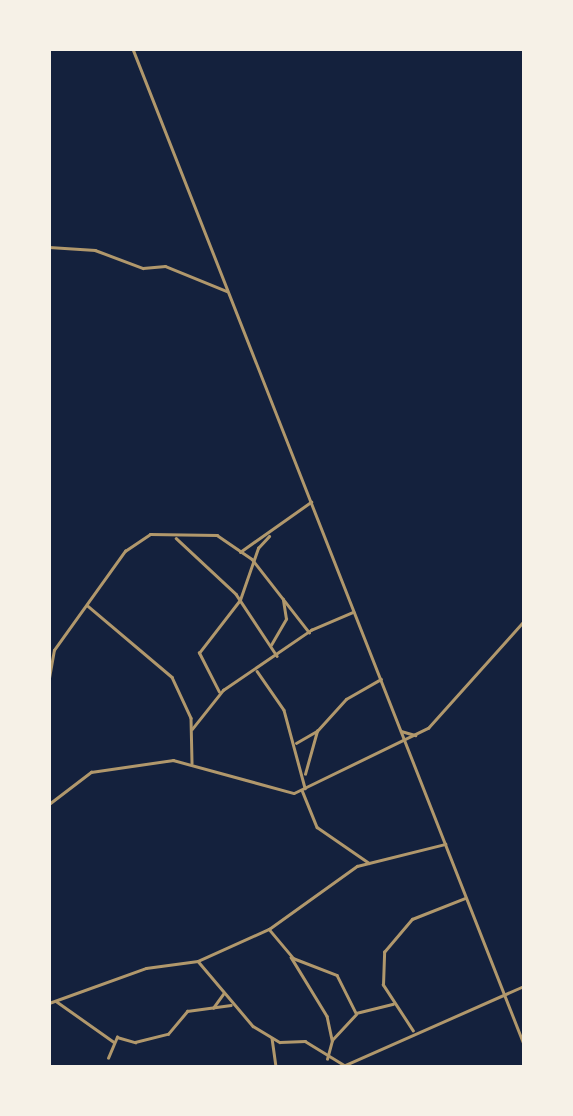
<!DOCTYPE html>
<style>
body{margin:0}
#map{position:relative;width:573px;height:1116px;overflow:hidden;background:#14213d;font-family:"Libre Baskerville",serif}
div>[style]{position:absolute}
[style*='--x']{left:calc(var(--x)*1px);top:calc(var(--y)*1px);width:calc(var(--w)*1px);rotate:calc(var(--a)*1deg)}
.minor>*{height:2.5px;margin:-1.25px;padding:0 1.25px;transform-origin:1.25px;border-radius:1.25px;background:#b1986c}
span{translate:-50% -50%;white-space:nowrap;text-align:center;line-height:1.15;-webkit-text-stroke:5px #f6f1e7;paint-order:stroke}
.frame{position:absolute;inset:0;border:51px solid #f6f1e7;pointer-events:none}
</style>
<div id="map">
<div class="minor">
<div style="--x:133;--y:49;--w:1069;--a:68.55"></div>
<div style="--x:49;--y:247;--w:46;--a:3.7"></div>
<div style="--x:95;--y:250;--w:51;--a:20.6"></div>
<div style="--x:143;--y:268;--w:22;--a:-5"></div>
<div style="--x:165;--y:266;--w:67;--a:22"></div>
<div style="--x:176;--y:538;--w:82;--a:43"></div>
<div style="--x:236;--y:594;--w:74;--a:56.5"></div>
<div style="--x:240;--y:552;--w:87;--a:-35.2"></div>
<div style="--x:88;--y:606;--w:110;--a:40.2"></div>
<div style="--x:172;--y:677;--w:45;--a:65.1"></div>
<div style="--x:191;--y:718;--w:45;--a:88.7"></div>
<div style="--x:271;--y:645;--w:30;--a:-60"></div>
<div style="--x:286;--y:619;--w:20;--a:-99"></div>
<div style="--x:257;--y:671;--w:47;--a:55.3"></div>
<div style="--x:284;--y:710;--w:81;--a:74.9"></div>
<div style="--x:49;--y:678;--w:28;--a:-80"></div>
<div style="--x:54;--y:650;--w:122;--a:-54.4"></div>
<div style="--x:125;--y:551;--w:30;--a:-34"></div>
<div style="--x:150;--y:534;--w:67;--a:0.9"></div>
<div style="--x:217;--y:535;--w:42;--a:34.4"></div>
<div style="--x:252;--y:559;--w:93;--a:52"></div>
<div style="--x:219;--y:692;--w:44;--a:-117.1"></div>
<div style="--x:199;--y:653;--w:67;--a:-52.3"></div>
<div style="--x:240;--y:600;--w:55;--a:-70.9"></div>
<div style="--x:258;--y:548;--w:16;--a:-47"></div>
<div style="--x:192;--y:729;--w:50;--a:-51.5"></div>
<div style="--x:223;--y:690;--w:107;--a:-34.3"></div>
<div style="--x:311;--y:630;--w:46;--a:-23.2"></div>
<div style="--x:401;--y:731;--w:15;--a:16"></div>
<div style="--x:296;--y:743;--w:24;--a:-30"></div>
<div style="--x:305;--y:774;--w:45;--a:-74.4"></div>
<div style="--x:317;--y:731;--w:43;--a:-47.8"></div>
<div style="--x:346;--y:699;--w:40;--a:-29.7"></div>
<div style="--x:302;--y:790;--w:40;--a:68"></div>
<div style="--x:317;--y:827;--w:63;--a:34.7"></div>
<div style="--x:49;--y:804;--w:53;--a:-37.3"></div>
<div style="--x:91;--y:772;--w:83;--a:-8.3"></div>
<div style="--x:173;--y:760;--w:125;--a:15.3"></div>
<div style="--x:294;--y:793;--w:149;--a:-25.9"></div>
<div style="--x:428;--y:728;--w:144;--a:-48.1"></div>
<div style="--x:269;--y:929;--w:38;--a:50"></div>
<div style="--x:293;--y:958;--w:47;--a:21.1"></div>
<div style="--x:337;--y:975;--w:42;--a:63.4"></div>
<div style="--x:356;--y:1013;--w:38;--a:-14"></div>
<div style="--x:291;--y:957;--w:69;--a:58.6"></div>
<div style="--x:327;--y:1016;--w:25;--a:78"></div>
<div style="--x:198;--y:961;--w:85;--a:49.8"></div>
<div style="--x:253;--y:1026;--w:31;--a:31"></div>
<div style="--x:280;--y:1042;--w:25;--a:-2"></div>
<div style="--x:305;--y:1041;--w:46;--a:31.6"></div>
<div style="--x:56;--y:1001;--w:71;--a:35.3"></div>
<div style="--x:49;--y:1003;--w:103;--a:-19.8"></div>
<div style="--x:146;--y:968;--w:52;--a:-7.7"></div>
<div style="--x:198;--y:961;--w:78;--a:-24.3"></div>
<div style="--x:269;--y:929;--w:108;--a:-35.6"></div>
<div style="--x:357;--y:866;--w:91;--a:-14"></div>
<div style="--x:213;--y:1008;--w:17;--a:-54"></div>
<div style="--x:413;--y:1031;--w:55;--a:-123.1"></div>
<div style="--x:383;--y:985;--w:33;--a:-88"></div>
<div style="--x:384;--y:952;--w:43;--a:-49.7"></div>
<div style="--x:412;--y:919;--w:57;--a:-21.6"></div>
<div style="--x:272;--y:1038;--w:29;--a:82"></div>
<div style="--x:108;--y:1058;--w:23;--a:-67"></div>
<div style="--x:117;--y:1037;--w:19;--a:16"></div>
<div style="--x:135;--y:1042;--w:34;--a:-14"></div>
<div style="--x:168;--y:1034;--w:30;--a:-50"></div>
<div style="--x:187;--y:1011;--w:44;--a:-7.8"></div>
<div style="--x:327;--y:1059;--w:20;--a:-75"></div>
<div style="--x:332;--y:1040;--w:35;--a:-47"></div>
<div style="--x:341;--y:1067;--w:200;--a:-23.9"></div>
</div>
<div class="frame"></div>
</div>
